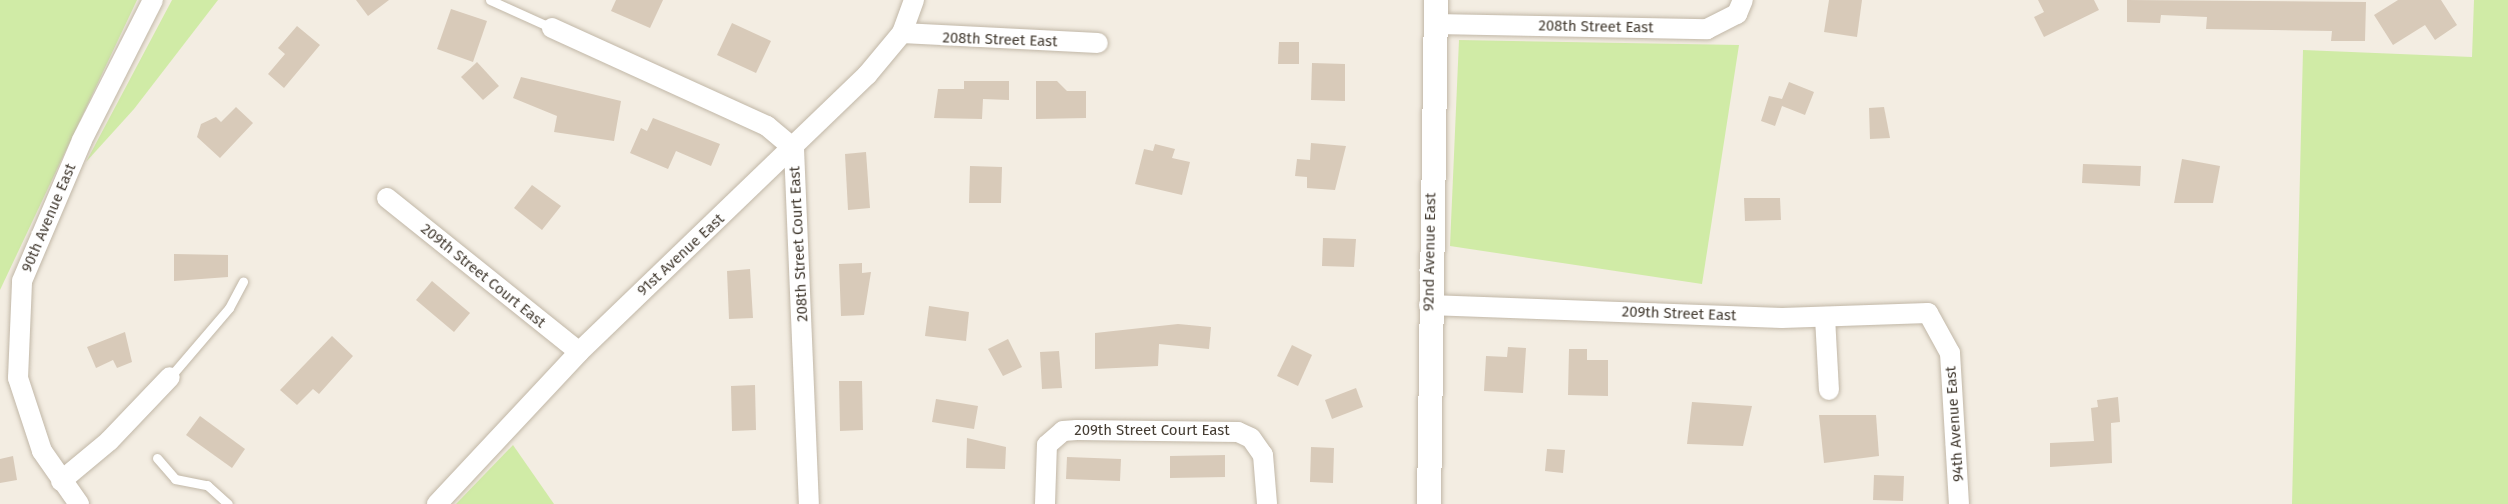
<!DOCTYPE html>
<style>
body{margin:0}
#map{position:relative;width:2508px;height:504px;overflow:hidden;background:#f3ede2;font-family:"Fira Sans",sans-serif}
div>[style]{position:absolute}
[style*='--x']{left:calc(var(--x)*1px);top:calc(var(--y)*1px);width:calc(var(--w)*1px);rotate:calc(var(--a)*1deg)}
.green>*{inset:0;background:#d0eba6}
.building>*{inset:0;background:#d8cab9}
.roads{filter:drop-shadow(0 0 2px #c1b7a7) drop-shadow(0 0 2px #c1b7a7)}
.service>*{height:9px;margin:-4.5px;padding:0 4.5px;transform-origin:4.5px;border-radius:4.5px;background:#fff}
.minor>*{height:20px;margin:-10px;padding:0 10px;transform-origin:10px;border-radius:10px;background:#fff}
.tertiary>*{height:24px;margin:-12px;padding:0 12px;transform-origin:12px;border-radius:12px;background:#fff}
span{translate:-50% -50%;white-space:nowrap;text-align:center;line-height:1.15;-webkit-text-stroke:5px #fff;paint-order:stroke}
.street-label{font-size:15px;color:#443c32}
</style>
<div id="map">
<div class="green">
<div style="clip-path:polygon(0 0,137px 0,0 290px)"></div>
<div style="clip-path:polygon(172px 0,218px 0,134px 109px,86px 162px)"></div>
<div style="clip-path:polygon(2474px 0,2508px 0,2508px 504px,2292px 504px,2303px 50px,2472px 57px)"></div>
<div style="clip-path:polygon(1459px 40px,1739px 45px,1702px 284px,1450px 246px)"></div>
<div style="clip-path:polygon(513px 445px,554px 504px,456px 504px)"></div>
</div>
<div class="building">
<div style="clip-path:polygon(356px 0,389px 0,368px 16px)"></div>
<div style="clip-path:polygon(616px 0,663px 0,650px 28px,611px 11px)"></div>
<div style="clip-path:polygon(1829px 0,1862px 0,1857px 37px,1824px 32px)"></div>
<div style="clip-path:polygon(2038px 0,2094px 0,2099px 10px,2044px 37px,2034px 17px,2044px 12px)"></div>
<div style="clip-path:polygon(2127px 0,2366px 2px,2365px 41px,2331px 41px,2332px 31px,2206px 29px,2207px 17px,2161px 15px,2160px 23px,2127px 22px)"></div>
<div style="clip-path:polygon(2398px 0,2441px 0,2457px 25px,2435px 40px,2425px 25px,2393px 45px,2374px 15px)"></div>
<div style="clip-path:polygon(451px 9px,487px 21px,473px 62px,437px 49px)"></div>
<div style="clip-path:polygon(732px 23px,771px 41px,756px 73px,717px 55px)"></div>
<div style="clip-path:polygon(297px 26px,320px 45px,284px 88px,268px 74px,285px 54px,278px 48px)"></div>
<div style="clip-path:polygon(1279px 42px,1299px 42px,1299px 64px,1278px 64px)"></div>
<div style="clip-path:polygon(477px 62px,499px 86px,483px 100px,461px 77px)"></div>
<div style="clip-path:polygon(1312px 63px,1345px 64px,1345px 101px,1311px 100px)"></div>
<div style="clip-path:polygon(521px 77px,621px 101px,614px 141px,554px 132px,557px 116px,513px 98px)"></div>
<div style="clip-path:polygon(964px 81px,1009px 81px,1009px 100px,983px 99px,982px 119px,934px 118px,938px 89px,964px 89px)"></div>
<div style="clip-path:polygon(1036px 81px,1057px 81px,1067px 91px,1086px 91px,1086px 118px,1036px 119px)"></div>
<div style="clip-path:polygon(1789px 82px,1814px 92px,1805px 115px,1782px 106px,1775px 126px,1761px 121px,1769px 96px,1782px 99px)"></div>
<div style="clip-path:polygon(236px 107px,253px 123px,220px 158px,197px 137px,201px 124px,216px 117px,221px 122px)"></div>
<div style="clip-path:polygon(1884px 107px,1890px 138px,1870px 139px,1869px 108px)"></div>
<div style="clip-path:polygon(653px 118px,720px 144px,711px 166px,676px 151px,668px 169px,630px 153px,641px 128px,647px 131px)"></div>
<div style="clip-path:polygon(1311px 143px,1346px 146px,1335px 190px,1307px 188px,1307px 177px,1295px 176px,1297px 159px,1310px 160px)"></div>
<div style="clip-path:polygon(1155px 144px,1175px 149px,1172px 158px,1190px 162px,1182px 195px,1135px 184px,1144px 149px,1153px 151px)"></div>
<div style="clip-path:polygon(866px 152px,870px 208px,848px 210px,845px 154px)"></div>
<div style="clip-path:polygon(2182px 159px,2220px 166px,2213px 203px,2174px 203px)"></div>
<div style="clip-path:polygon(2083px 164px,2141px 166px,2140px 186px,2082px 183px)"></div>
<div style="clip-path:polygon(970px 166px,1002px 167px,1001px 203px,969px 203px)"></div>
<div style="clip-path:polygon(532px 185px,561px 206px,542px 230px,514px 208px)"></div>
<div style="clip-path:polygon(1744px 198px,1780px 198px,1781px 220px,1745px 221px)"></div>
<div style="clip-path:polygon(1323px 238px,1356px 239px,1354px 267px,1322px 266px)"></div>
<div style="clip-path:polygon(174px 254px,228px 255px,228px 277px,174px 281px)"></div>
<div style="clip-path:polygon(862px 263px,862px 273px,871px 272px,864px 315px,841px 316px,839px 264px)"></div>
<div style="clip-path:polygon(750px 269px,753px 318px,729px 319px,727px 271px)"></div>
<div style="clip-path:polygon(432px 281px,470px 313px,454px 332px,416px 300px)"></div>
<div style="clip-path:polygon(929px 306px,969px 312px,966px 341px,925px 336px)"></div>
<div style="clip-path:polygon(1178px 324px,1211px 327px,1209px 349px,1159px 344px,1158px 366px,1095px 369px,1095px 333px)"></div>
<div style="clip-path:polygon(125px 332px,132px 362px,117px 368px,113px 360px,96px 368px,87px 347px)"></div>
<div style="clip-path:polygon(332px 336px,353px 356px,319px 394px,313px 389px,297px 405px,280px 390px)"></div>
<div style="clip-path:polygon(1008px 339px,1022px 367px,1003px 376px,988px 349px)"></div>
<div style="clip-path:polygon(1292px 345px,1312px 355px,1298px 386px,1277px 376px)"></div>
<div style="clip-path:polygon(1508px 347px,1526px 348px,1523px 393px,1484px 391px,1486px 356px,1507px 357px)"></div>
<div style="clip-path:polygon(1569px 349px,1587px 349px,1587px 360px,1608px 360px,1608px 396px,1568px 395px)"></div>
<div style="clip-path:polygon(1059px 351px,1062px 388px,1042px 389px,1040px 352px)"></div>
<div style="clip-path:polygon(839px 381px,862px 381px,863px 430px,840px 431px)"></div>
<div style="clip-path:polygon(755px 385px,756px 430px,732px 431px,731px 386px)"></div>
<div style="clip-path:polygon(1356px 388px,1363px 407px,1332px 419px,1325px 400px)"></div>
<div style="clip-path:polygon(2118px 397px,2120px 422px,2111px 423px,2112px 463px,2050px 467px,2050px 443px,2094px 441px,2091px 408px,2098px 407px,2097px 400px)"></div>
<div style="clip-path:polygon(936px 399px,978px 406px,974px 429px,932px 422px)"></div>
<div style="clip-path:polygon(1692px 402px,1752px 406px,1743px 446px,1687px 444px)"></div>
<div style="clip-path:polygon(1819px 415px,1876px 415px,1879px 456px,1824px 463px)"></div>
<div style="clip-path:polygon(200px 416px,245px 449px,232px 468px,186px 435px)"></div>
<div style="clip-path:polygon(967px 438px,1006px 447px,1005px 469px,966px 468px)"></div>
<div style="clip-path:polygon(1311px 447px,1334px 448px,1333px 483px,1310px 482px)"></div>
<div style="clip-path:polygon(1547px 449px,1565px 450px,1563px 473px,1545px 471px)"></div>
<div style="clip-path:polygon(1225px 455px,1225px 477px,1170px 478px,1170px 456px)"></div>
<div style="clip-path:polygon(13px 456px,17px 480px,0 483px,0 459px)"></div>
<div style="clip-path:polygon(1067px 457px,1121px 459px,1120px 481px,1066px 479px)"></div>
<div style="clip-path:polygon(1874px 475px,1904px 476px,1903px 501px,1873px 500px)"></div>
</div>
<div class="roads">
<div class="service">
<div style="--x:490;--y:0;--w:68;--a:24.3"></div>
<div style="--x:170;--y:377;--w:91;--a:-49.5"></div>
<div style="--x:229;--y:308;--w:30;--a:-62"></div>
<div style="--x:157;--y:458;--w:28;--a:49"></div>
<div style="--x:175;--y:479;--w:33;--a:11"></div>
<div style="--x:207;--y:485;--w:28;--a:42"></div>
</div>
<div class="minor">
<div style="--x:1435;--y:24;--w:272;--a:1.1"></div>
<div style="--x:1707;--y:29;--w:34;--a:-27"></div>
<div style="--x:1737;--y:14;--w:15;--a:-67"></div>
<div style="--x:552;--y:28;--w:236;--a:24.5"></div>
<div style="--x:767;--y:126;--w:35;--a:40"></div>
<div style="--x:794;--y:149;--w:355;--a:87.6"></div>
<div style="--x:902;--y:33;--w:196;--a:2.9"></div>
<div style="--x:387;--y:198;--w:246;--a:38.7"></div>
<div style="--x:1429;--y:305;--w:353;--a:2.1"></div>
<div style="--x:1782;--y:318;--w:146;--a:-2"></div>
<div style="--x:1928;--y:313;--w:46;--a:61.2"></div>
<div style="--x:1950;--y:353;--w:151;--a:86.6"></div>
<div style="--x:1825;--y:317;--w:73;--a:86.9"></div>
<div style="--x:61;--y:481;--w:62;--a:-39.8"></div>
<div style="--x:109;--y:441;--w:88;--a:-46.4"></div>
<div style="--x:79;--y:504;--w:65;--a:-124.9"></div>
<div style="--x:42;--y:451;--w:77;--a:-108.2"></div>
<div style="--x:18;--y:378;--w:97;--a:-87.6"></div>
<div style="--x:22;--y:281;--w:153;--a:-66.9"></div>
<div style="--x:82;--y:140;--w:157;--a:-63.1"></div>
<div style="--x:437;--y:504;--w:208;--a:-46.9"></div>
<div style="--x:579;--y:352;--w:400;--a:-43.9"></div>
<div style="--x:867;--y:75;--w:55;--a:-50.2"></div>
<div style="--x:902;--y:33;--w:35;--a:-70"></div>
<div style="--x:1045;--y:504;--w:59;--a:-88.1"></div>
<div style="--x:1047;--y:445;--w:21;--a:-41"></div>
<div style="--x:1063;--y:431;--w:14;--a:-4"></div>
<div style="--x:1077;--y:430;--w:161;--a:0.7"></div>
<div style="--x:1238;--y:432;--w:14;--a:25"></div>
<div style="--x:1251;--y:438;--w:21;--a:55"></div>
<div style="--x:1263;--y:455;--w:49;--a:85.3"></div>
</div>
<div class="tertiary">
<div style="--x:1429;--y:504;--w:504;--a:-89.2"></div>
</div>
</div>
<div class="street-label">
<span style="left:1596px;top:27px;rotate:1deg">208th Street East</span>
<span style="left:1000px;top:40px;rotate:2deg">208th Street East</span>
<span style="left:49px;top:218px;rotate:-67deg">90th Avenue East</span>
<span style="left:799px;top:244px;rotate:-93deg">208th Street Court East</span>
<span style="left:1430px;top:252px;rotate:-89deg">92nd Avenue East</span>
<span style="left:681px;top:255px;rotate:-43deg">91st Avenue East</span>
<span style="left:483px;top:276px;rotate:39deg">209th Street Court East</span>
<span style="left:1679px;top:314px;rotate:2deg">209th Street East</span>
<span style="left:1955px;top:424px;rotate:-94deg">94th Avenue East</span>
<span style="left:1152px;top:431px">209th Street Court East</span>
</div>
</div>
